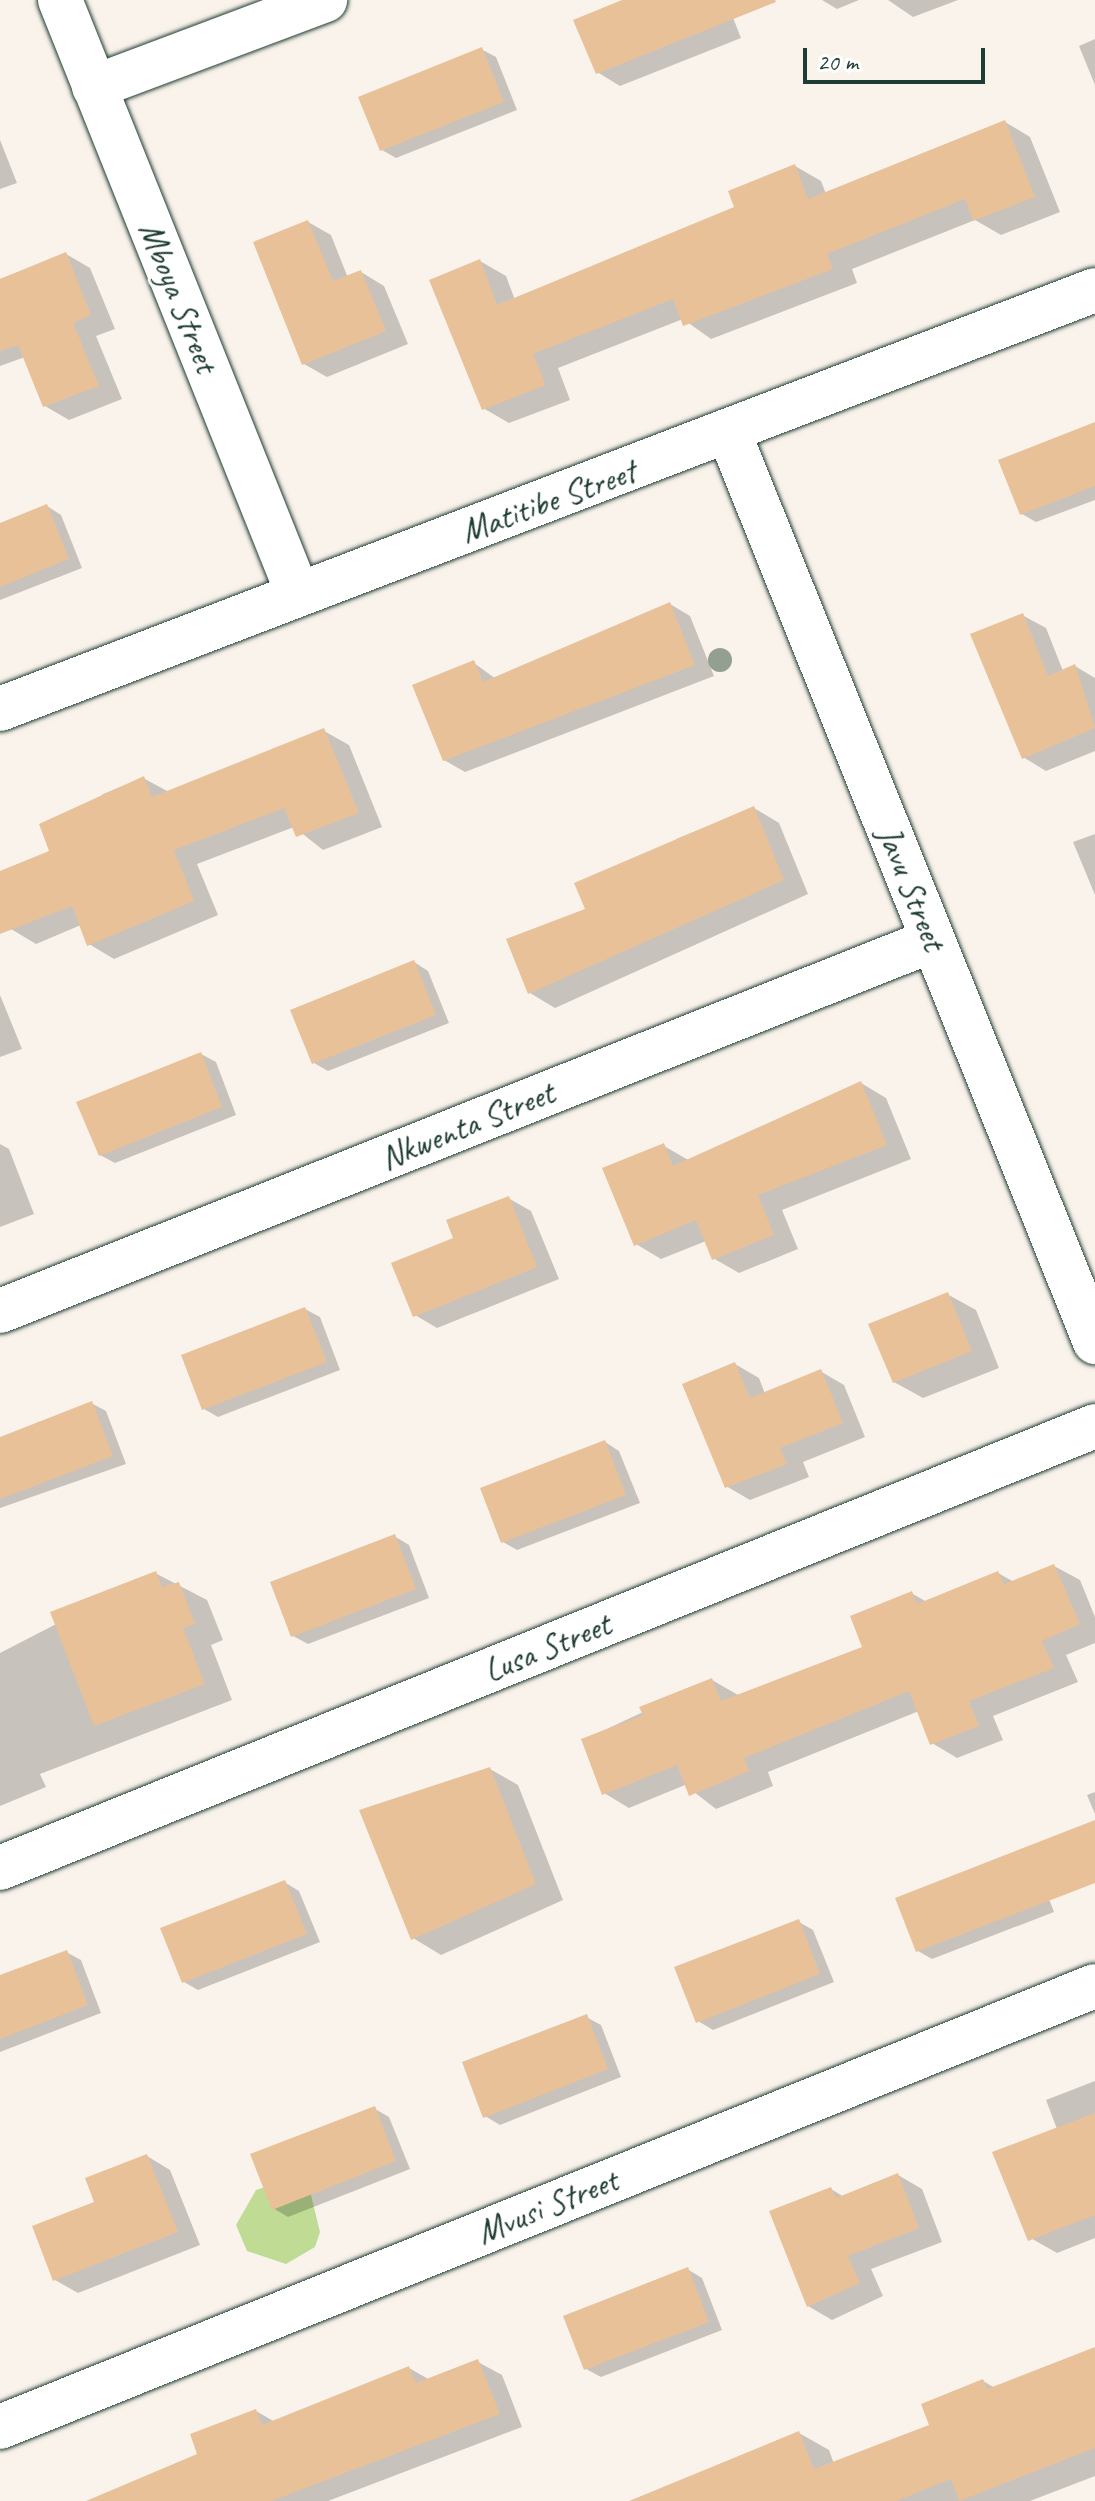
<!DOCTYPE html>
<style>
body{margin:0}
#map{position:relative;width:1095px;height:2501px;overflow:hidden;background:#faf3eb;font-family:Caveat,sans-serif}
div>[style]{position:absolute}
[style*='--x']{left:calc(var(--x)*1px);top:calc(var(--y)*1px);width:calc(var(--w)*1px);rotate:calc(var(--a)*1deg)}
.green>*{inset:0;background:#c0dc94}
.shadow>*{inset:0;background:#0003}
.building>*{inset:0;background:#e8c199}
.roads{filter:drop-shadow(0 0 2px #1f3d34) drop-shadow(0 0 2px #1f3d34)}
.street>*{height:44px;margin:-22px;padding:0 22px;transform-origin:22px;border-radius:22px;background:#fff}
.trees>*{width:24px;height:24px;margin:-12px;border-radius:50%;background:#93a091}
span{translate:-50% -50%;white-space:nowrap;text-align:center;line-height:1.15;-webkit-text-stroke:6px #fff;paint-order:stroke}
.street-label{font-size:34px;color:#1f3d34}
.scale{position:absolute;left:803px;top:48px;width:182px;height:36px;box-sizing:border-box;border:4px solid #1f3d34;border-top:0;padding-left:10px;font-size:24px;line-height:28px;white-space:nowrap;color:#1f3d34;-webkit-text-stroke:6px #fff;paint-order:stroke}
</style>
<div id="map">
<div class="green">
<div style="clip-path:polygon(290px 2179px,308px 2183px,320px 2232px,315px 2247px,286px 2264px,247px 2251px,236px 2225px,256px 2190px)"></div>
</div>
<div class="shadow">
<div style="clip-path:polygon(627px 0,726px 0,741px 38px,620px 86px,597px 72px)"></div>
<div style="clip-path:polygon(822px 0,859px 0,837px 9px)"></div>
<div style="clip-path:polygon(888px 0,958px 0,913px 17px)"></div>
<div style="clip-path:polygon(1095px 39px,1095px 85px,1079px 46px)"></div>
<div style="clip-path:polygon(481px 49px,496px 57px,517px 110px,396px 158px,382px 150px)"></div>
<div style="clip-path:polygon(1005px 122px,1030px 137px,1060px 212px,1001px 235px,975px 220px,852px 269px,857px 283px,711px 339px,683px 319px,558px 368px,570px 400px,509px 423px,483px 408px,480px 261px,506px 276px,515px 300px,736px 208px,795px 166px,821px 181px,826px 194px)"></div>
<div style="clip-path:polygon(0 140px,17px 183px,0 189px)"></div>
<div style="clip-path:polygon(308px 222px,331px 235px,348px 278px,361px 272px,384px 286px,408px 344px,327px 377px,304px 364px)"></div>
<div style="clip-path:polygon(66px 254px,90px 268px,115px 329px,96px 336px,122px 399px,69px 420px,45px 406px,25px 357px,0 366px,0 279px)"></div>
<div style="clip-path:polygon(1095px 424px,1095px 500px,1036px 522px,1022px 514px)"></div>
<div style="clip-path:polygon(47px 506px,61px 515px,82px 568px,0 600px,0 525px)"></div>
<div style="clip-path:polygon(670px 604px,690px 616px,714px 676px,465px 772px,444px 760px,474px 663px,496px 679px)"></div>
<div style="clip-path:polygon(1022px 615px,1046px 628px,1063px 671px,1075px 666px,1095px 678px,1095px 751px,1046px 771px,1023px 757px)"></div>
<div style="clip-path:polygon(324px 731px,349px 745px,382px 827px,323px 850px,294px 827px,197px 864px,218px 915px,114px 959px,89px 944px,81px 925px,36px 944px,11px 929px,0 903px,0 873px,52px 852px,103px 794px,143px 778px,169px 792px)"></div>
<div style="clip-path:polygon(754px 808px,779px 823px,808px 894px,555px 1008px,530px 993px,587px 910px,679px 845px,676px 839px)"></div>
<div style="clip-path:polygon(1095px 834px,1095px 895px,1073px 842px)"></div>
<div style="clip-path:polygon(414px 962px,428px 971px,449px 1023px,328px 1071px,314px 1063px)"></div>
<div style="clip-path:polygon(0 995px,22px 1049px,0 1057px)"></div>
<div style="clip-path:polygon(201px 1054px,216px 1062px,236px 1115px,115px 1163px,100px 1155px)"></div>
<div style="clip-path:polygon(861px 1083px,886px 1098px,911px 1159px,782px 1210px,798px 1249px,739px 1273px,713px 1258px,706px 1241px,661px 1259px,636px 1244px,664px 1146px,690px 1161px)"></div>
<div style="clip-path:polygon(0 1144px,9px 1149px,34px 1214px,0 1227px)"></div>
<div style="clip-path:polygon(508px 1198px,531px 1211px,559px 1279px,437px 1328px,415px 1315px,456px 1239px)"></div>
<div style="clip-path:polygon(947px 1294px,976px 1310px,999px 1368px,923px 1398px,894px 1382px)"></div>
<div style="clip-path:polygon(305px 1309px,320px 1317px,340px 1370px,218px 1417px,204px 1409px)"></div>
<div style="clip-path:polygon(735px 1364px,759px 1378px,765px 1394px,820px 1371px,844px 1385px,865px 1437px,803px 1462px,809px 1477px,750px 1500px,726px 1486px)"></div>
<div style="clip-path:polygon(91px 1403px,106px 1411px,126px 1464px,0 1508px,0 1438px)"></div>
<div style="clip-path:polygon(605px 1442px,619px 1451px,640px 1503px,517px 1550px,503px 1542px)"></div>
<div style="clip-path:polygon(394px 1536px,409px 1545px,429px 1598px,308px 1644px,293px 1636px)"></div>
<div style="clip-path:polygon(1054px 1566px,1080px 1580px,1095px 1617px,1095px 1643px,1066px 1655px,1078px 1682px,993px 1716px,1003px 1740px,957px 1758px,932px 1743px,919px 1711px,768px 1772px,773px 1786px,716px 1809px,685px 1785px,629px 1808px,604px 1793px,583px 1740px,712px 1680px,738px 1695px,864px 1648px,911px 1593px,927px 1602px,998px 1573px,1014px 1582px)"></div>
<div style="clip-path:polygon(155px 1573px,207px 1600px,223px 1640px,211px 1645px,232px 1700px,40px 1774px,46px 1787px,0 1806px,0 1653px)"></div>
<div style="clip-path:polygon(490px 1769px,518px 1785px,563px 1900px,441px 1955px,413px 1938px,362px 1811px)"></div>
<div style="clip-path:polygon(1095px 1792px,1095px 1814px,1087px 1795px)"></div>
<div style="clip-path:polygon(1034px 1860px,1054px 1912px,932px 1959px,918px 1951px)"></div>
<div style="clip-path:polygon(284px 1882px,299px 1891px,320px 1942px,198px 1990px,184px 1982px)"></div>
<div style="clip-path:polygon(799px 1922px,813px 1930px,834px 1982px,713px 2030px,698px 2021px)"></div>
<div style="clip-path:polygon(66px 1952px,81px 1960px,101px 2013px,0 2052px,0 1978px)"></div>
<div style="clip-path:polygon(586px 2017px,601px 2025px,621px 2077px,500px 2125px,485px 2116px)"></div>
<div style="clip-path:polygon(1095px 2081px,1095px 2238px,1057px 2253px,1027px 2236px,1057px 2129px,1046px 2100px)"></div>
<div style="clip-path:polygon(375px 2109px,389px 2117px,410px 2169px,288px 2217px,273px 2208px)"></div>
<div style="clip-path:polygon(147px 2156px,170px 2170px,200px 2245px,78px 2293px,55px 2280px,97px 2203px)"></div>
<div style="clip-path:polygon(898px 2175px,922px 2189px,942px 2242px,871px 2269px,883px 2296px,832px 2320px,808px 2306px,831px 2189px,844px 2197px)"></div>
<div style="clip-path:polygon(687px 2269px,702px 2278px,722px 2330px,601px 2377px,586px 2369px)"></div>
<div style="clip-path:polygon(1095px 2349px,1095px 2476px,1030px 2501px,638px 2501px,799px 2433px,829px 2450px,834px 2464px,932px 2426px,983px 2381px,995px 2388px)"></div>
<div style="clip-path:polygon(478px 2362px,502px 2375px,522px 2427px,328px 2501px,147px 2501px,256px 2411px,275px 2422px,409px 2368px,430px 2380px)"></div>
</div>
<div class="building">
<div style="clip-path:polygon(622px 0,775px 0,776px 2px,596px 74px,573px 20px)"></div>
<div style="clip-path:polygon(482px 47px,504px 102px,380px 151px,358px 97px)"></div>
<div style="clip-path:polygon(1005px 120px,1035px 197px,973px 221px,965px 199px,827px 254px,833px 269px,683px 326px,673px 299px,533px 354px,546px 385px,482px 410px,429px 280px,480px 259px,497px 305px,734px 207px,728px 191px,795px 164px,808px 199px)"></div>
<div style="clip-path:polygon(308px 220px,333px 281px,361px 270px,386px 331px,302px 365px,253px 242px)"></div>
<div style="clip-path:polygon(66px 252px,91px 315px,73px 323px,99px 386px,43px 407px,18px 345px,0 351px,0 279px)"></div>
<div style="clip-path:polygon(1095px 422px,1095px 486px,1020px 515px,998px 460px)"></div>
<div style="clip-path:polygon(47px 504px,69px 559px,0 587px,0 523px)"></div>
<div style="clip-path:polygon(670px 602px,695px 665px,443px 761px,412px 685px,474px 660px,483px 682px)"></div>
<div style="clip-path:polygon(1023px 613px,1048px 676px,1075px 664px,1095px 728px,1022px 759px,970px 634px)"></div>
<div style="clip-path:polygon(324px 728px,359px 813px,296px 837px,284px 808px,174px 850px,194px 901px,87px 946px,72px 906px,0 934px,0 871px,49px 851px,39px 824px,144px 776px,152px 797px)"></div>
<div style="clip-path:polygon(754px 806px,784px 880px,528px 994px,506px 939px,585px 909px,574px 883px)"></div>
<div style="clip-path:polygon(414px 960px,436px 1015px,312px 1064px,290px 1010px)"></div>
<div style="clip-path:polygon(201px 1052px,222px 1107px,99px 1156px,76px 1102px)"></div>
<div style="clip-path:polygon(861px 1081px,887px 1145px,758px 1195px,774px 1235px,712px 1260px,696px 1220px,634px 1246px,602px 1168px,664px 1143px,673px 1166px)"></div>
<div style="clip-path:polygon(509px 1196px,537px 1267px,413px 1317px,391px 1263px,453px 1238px,446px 1220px)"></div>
<div style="clip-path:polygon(948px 1292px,972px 1351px,893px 1383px,868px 1324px)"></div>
<div style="clip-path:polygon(305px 1307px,327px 1362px,202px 1410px,181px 1355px)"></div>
<div style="clip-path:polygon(735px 1362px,750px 1398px,821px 1369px,843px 1423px,780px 1448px,787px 1464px,725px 1488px,682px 1384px)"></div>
<div style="clip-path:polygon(92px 1401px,113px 1456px,0 1499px,0 1437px)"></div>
<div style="clip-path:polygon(605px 1440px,626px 1495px,501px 1543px,480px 1488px)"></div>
<div style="clip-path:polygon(395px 1534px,416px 1589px,291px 1637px,270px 1582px)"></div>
<div style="clip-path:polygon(1054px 1564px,1080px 1624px,1042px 1641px,1054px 1668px,969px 1701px,979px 1726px,930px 1745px,909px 1691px,744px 1758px,749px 1771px,689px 1796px,677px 1765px,602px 1795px,581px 1739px,643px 1715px,639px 1707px,712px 1678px,721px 1701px,862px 1647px,850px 1616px,912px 1591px,917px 1604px,998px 1571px,1004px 1584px)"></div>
<div style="clip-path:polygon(156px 1571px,162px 1587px,179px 1582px,195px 1624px,183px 1628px,205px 1684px,94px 1726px,50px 1612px)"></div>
<div style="clip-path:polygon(490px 1767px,536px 1884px,411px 1940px,359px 1810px)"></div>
<div style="clip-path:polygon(1095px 1820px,1095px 1883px,916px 1952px,895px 1898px)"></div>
<div style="clip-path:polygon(285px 1880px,307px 1934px,182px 1983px,160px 1928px)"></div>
<div style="clip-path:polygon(799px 1919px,820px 1974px,696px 2023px,674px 1967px)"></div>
<div style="clip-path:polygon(67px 1950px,88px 2005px,0 2039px,0 1975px)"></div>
<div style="clip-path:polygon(587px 2014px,608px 2069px,483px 2118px,462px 2062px)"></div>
<div style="clip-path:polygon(375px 2106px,396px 2161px,272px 2210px,250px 2154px)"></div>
<div style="clip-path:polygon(1095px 2113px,1095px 2215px,1028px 2241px,992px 2152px)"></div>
<div style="clip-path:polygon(147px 2154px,178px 2232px,53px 2281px,32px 2226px,94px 2202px,85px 2178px)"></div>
<div style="clip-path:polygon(898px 2173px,919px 2228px,848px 2256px,860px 2283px,807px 2307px,769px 2211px,831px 2187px,836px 2198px)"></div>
<div style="clip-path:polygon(688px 2267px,709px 2322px,584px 2370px,563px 2316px)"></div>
<div style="clip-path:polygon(1095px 2347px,1095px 2448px,959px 2501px,951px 2479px,896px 2501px,629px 2501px,799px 2431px,814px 2469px,929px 2425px,921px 2404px,983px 2379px,987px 2389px)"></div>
<div style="clip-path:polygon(478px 2359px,500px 2414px,271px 2501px,86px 2501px,197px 2454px,190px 2434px,256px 2409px,262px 2425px,409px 2366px,416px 2383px)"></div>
</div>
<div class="roads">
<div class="street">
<div style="--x:60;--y:0;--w:640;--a:68.17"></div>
<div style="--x:94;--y:87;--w:247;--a:-20.6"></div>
<div style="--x:729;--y:433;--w:980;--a:68.07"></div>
<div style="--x:0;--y:709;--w:1172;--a:-20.94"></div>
<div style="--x:0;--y:1311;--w:1004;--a:-21.68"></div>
<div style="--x:0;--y:1868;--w:1181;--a:-21.98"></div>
<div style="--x:0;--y:2427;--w:1180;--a:-21.94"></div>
</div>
</div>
<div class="trees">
<div style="left:720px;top:660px"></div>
</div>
<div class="street-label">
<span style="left:179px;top:297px;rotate:68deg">Mboya Street</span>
<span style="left:548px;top:501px;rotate:-20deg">Matitibe Street</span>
<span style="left:912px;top:888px;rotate:68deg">Javu Street</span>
<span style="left:467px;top:1125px;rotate:-22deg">Nkwenta Street</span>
<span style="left:547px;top:1647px;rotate:-22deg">Lusa Street</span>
<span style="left:547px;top:2206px;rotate:-22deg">Mvusi Street</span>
</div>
<div class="scale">20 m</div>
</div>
